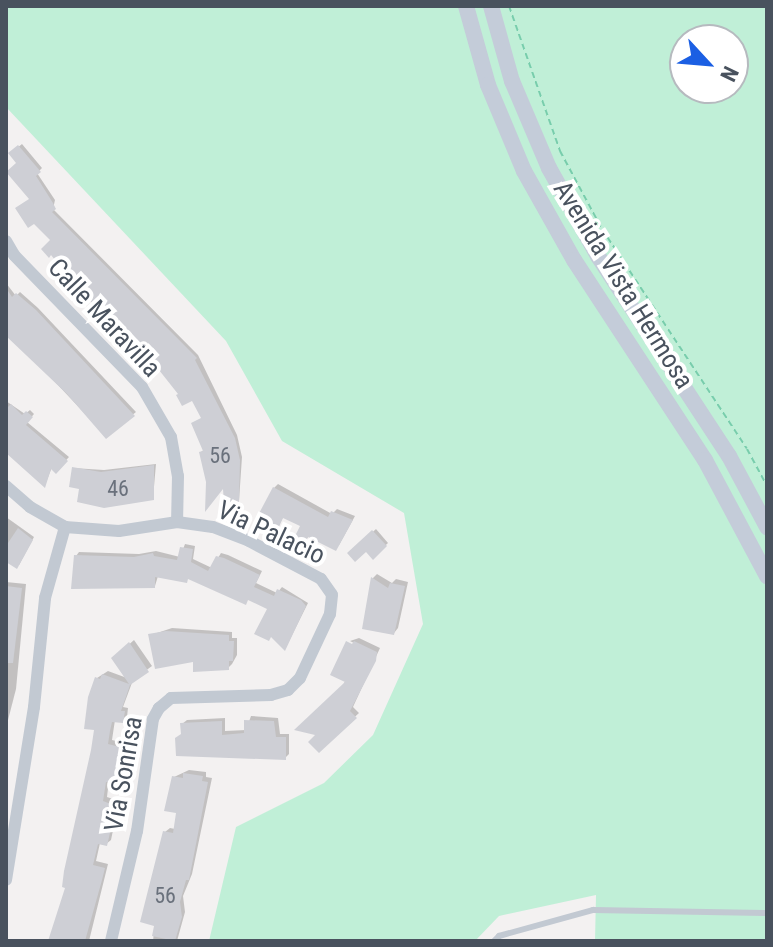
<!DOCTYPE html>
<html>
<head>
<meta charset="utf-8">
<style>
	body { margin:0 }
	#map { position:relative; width:773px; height:947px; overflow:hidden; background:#f3f1f1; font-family:"Roboto Condensed",sans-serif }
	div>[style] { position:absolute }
	.green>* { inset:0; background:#c0efd7 }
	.shadow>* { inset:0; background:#0003 }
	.building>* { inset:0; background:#cecfd5 }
	.path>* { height:2px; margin-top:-1px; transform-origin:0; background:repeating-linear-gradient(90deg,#78cdac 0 6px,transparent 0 10px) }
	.service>* { height:6px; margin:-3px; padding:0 3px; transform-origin:3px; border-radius:3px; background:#c2c9d2 }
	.minor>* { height:12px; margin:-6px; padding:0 6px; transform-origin:6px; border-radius:6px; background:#c2c9d2 }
	.secondary>* { height:16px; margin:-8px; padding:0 8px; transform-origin:8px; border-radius:8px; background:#c4ccd9 }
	span { translate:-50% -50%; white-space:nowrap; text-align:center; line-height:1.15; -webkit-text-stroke:8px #fff; paint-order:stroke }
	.number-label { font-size:22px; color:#6a717c }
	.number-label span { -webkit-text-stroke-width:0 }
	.street-label { font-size:26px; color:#49525e }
	.frame { position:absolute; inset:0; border:8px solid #49525e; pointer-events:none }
	.north { position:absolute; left:669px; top:24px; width:80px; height:80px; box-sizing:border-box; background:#fff; border:2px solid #b6babf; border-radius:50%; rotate:116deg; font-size:22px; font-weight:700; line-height:32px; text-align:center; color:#49525e }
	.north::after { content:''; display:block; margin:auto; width:28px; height:36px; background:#1b5fe3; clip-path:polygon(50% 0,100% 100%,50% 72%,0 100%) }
</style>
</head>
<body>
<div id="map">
	<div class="green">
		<i style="clip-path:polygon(evenodd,6px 6px,767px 6px,767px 941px,595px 941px,596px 895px,499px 916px,475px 941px,209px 941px,236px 827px,324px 783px,373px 735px,423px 624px,404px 513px,282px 441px,226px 341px,6px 107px,6px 6px,685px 40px,733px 40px,733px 88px,685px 88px,685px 40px)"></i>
	</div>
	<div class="shadow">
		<i style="clip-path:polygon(22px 144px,42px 168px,37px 173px,55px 200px,53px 209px,198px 355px,237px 435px,242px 457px,239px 501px,224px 485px,208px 482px,201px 452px,205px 449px,203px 417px,193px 398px,181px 394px,53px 240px,19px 163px,11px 153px)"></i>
		<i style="clip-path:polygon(6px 283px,16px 296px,20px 292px,38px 308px,136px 412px,106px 436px,6px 330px)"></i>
		<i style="clip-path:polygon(6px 401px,25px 414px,30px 410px,34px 414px,27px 422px,69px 457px,56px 471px,52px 467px,45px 485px,6px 448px)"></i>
		<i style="clip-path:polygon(156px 464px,153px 498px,81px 487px,73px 468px,104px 470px)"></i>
		<i style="clip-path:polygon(278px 484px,332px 514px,337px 509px,355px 516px,339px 545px,309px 536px,304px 541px,303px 525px,284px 516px,277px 527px,274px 488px)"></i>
		<i style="clip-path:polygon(6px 517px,34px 537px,19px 565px,6px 560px)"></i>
		<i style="clip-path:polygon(376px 529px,388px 543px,373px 557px,366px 550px,350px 553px)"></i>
		<i style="clip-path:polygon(185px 544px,195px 546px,193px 559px,212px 568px,221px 553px,228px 555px,262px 571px,256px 583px,277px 593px,282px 587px,308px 603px,287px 645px,269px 608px,250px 598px,190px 577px,158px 576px,155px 586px,76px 556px,79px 552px,139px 554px,156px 551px,180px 557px)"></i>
		<i style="clip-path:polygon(377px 574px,392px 583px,396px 579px,408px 582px,398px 628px,394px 633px,364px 627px,373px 578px)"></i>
		<i style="clip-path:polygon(6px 582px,26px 584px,16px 689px,6px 728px)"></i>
		<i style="clip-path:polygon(172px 628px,232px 632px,232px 638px,237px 638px,237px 655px,232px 664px,228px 668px,194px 660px,151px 635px)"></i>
		<i style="clip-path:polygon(359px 638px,380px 648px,353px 707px,359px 713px,319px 750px,319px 734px,362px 647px,350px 641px)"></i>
		<i style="clip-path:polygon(134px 640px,152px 666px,133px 680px,123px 707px,128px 708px,127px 717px,123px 721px,115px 720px,112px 740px,128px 744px,124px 776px,120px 780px,109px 780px,107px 797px,119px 801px,111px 840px,106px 844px,100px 843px,96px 861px,108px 864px,89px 941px,53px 941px,68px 886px,96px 728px,97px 678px,108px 671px,127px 678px,114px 658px)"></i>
		<i style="clip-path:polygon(251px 716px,278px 718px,280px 734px,289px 734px,289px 754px,285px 758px,183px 734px,182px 724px,187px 720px,225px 718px,225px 731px,246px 730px)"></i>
		<i style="clip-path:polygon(189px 770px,206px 772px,206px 777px,212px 778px,192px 874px,183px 896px,185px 912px,177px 941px,153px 941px,165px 832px,170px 828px,175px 829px,178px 811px,174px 777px)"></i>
	</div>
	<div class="building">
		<i style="clip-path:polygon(18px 145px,41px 172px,36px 176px,53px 203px,56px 209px,52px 212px,197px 358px,195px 360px,235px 438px,240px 460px,239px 503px,224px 504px,223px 489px,205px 512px,206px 482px,199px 452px,203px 451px,191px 423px,201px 418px,192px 401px,182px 406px,176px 395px,178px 394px,159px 370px,79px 290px,51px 255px,49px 258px,41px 249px,50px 240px,34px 224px,28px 228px,15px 208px,29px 199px,6px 172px,16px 163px,8px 153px)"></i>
		<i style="clip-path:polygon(6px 288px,12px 297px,16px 293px,36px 310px,135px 416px,106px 439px,67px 394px,6px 336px)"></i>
		<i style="clip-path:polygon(11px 404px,22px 415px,26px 411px,33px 417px,26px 425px,68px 461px,56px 474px,51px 469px,45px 488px,6px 453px,6px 409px)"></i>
		<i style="clip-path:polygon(154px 465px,154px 500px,104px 508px,77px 502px,79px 489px,69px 487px,72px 467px,101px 472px)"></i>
		<i style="clip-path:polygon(273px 487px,328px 517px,331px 511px,353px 520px,336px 551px,308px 537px,305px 543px,294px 538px,300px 526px,283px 518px,278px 529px,256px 519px)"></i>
		<i style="clip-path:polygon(18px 528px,33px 540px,17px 569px,6px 562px,6px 546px)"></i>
		<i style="clip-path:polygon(372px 530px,387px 546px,373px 560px,366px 552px,355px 562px,347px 553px)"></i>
		<i style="clip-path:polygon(180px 547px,193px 549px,191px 562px,208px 571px,216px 556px,224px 558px,260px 575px,254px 587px,274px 596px,277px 589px,301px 600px,306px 606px,285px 651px,271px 637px,269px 641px,254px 634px,267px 609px,248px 600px,246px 605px,188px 579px,187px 583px,155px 577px,155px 588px,71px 589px,74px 555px,134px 557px,153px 553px,154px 556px,177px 560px)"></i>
		<i style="clip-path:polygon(371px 577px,388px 588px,390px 583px,405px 586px,394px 635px,362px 629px)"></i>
		<i style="clip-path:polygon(6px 586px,22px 588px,13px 663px,6px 663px)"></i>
		<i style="clip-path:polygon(166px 631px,229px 635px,229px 641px,234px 641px,233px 661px,229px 661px,229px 670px,193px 672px,193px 662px,155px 669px,148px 634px)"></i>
		<i style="clip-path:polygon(346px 641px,352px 644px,354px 641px,377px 652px,376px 661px,350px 711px,357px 718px,319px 753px,308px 742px,315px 735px,294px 730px,345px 682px,330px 675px)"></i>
		<i style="clip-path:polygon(129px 642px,149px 672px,130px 685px,121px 711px,125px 711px,123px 723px,112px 722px,110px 731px,108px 744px,124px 748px,121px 783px,106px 782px,103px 801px,116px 806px,107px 846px,98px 844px,93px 865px,105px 868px,102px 880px,85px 941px,48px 941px,65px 888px,62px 887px,64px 871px,91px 750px,94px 730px,84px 729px,88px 697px,95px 677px,100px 679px,102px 674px,129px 684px,111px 658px)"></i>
		<i style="clip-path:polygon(244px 720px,274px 721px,276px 737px,286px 737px,286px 760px,176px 756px,175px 738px,181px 734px,180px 723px,222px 721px,222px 735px,244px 733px)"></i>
		<i style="clip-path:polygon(183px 773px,203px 776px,202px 781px,208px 782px,189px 880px,186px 880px,180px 902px,182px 917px,175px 941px,152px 936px,154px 926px,140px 922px,163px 831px,173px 833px,176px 813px,164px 811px,172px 776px,183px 778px)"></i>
	</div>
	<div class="path">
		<i style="left:509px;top:6px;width:154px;rotate:70.6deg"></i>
		<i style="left:560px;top:151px;width:89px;rotate:61.7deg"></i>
		<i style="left:602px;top:229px;width:263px;rotate:56.6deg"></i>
		<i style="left:747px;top:449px;width:42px;rotate:61.6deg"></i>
	</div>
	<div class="service">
		<i style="left:494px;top:941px;width:7px;rotate:-45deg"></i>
		<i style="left:499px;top:936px;width:98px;rotate:-15.5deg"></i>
		<i style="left:593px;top:910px;width:174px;rotate:1deg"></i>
	</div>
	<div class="minor">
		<i style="left:6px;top:241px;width:16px;rotate:60deg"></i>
		<i style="left:14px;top:255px;width:184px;rotate:45.9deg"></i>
		<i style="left:142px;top:387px;width:58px;rotate:59.9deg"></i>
		<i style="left:171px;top:437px;width:40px;rotate:80deg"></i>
		<i style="left:178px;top:476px;width:46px;rotate:91.2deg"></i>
		<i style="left:6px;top:486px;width:32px;rotate:41deg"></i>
		<i style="left:30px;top:507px;width:40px;rotate:29.7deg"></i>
		<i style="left:65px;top:527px;width:54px;rotate:4.2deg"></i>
		<i style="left:119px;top:531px;width:59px;rotate:-8.8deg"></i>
		<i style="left:177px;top:522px;width:36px;rotate:8deg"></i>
		<i style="left:213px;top:527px;width:39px;rotate:21deg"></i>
		<i style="left:249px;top:541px;width:81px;rotate:27.8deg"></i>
		<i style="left:321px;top:579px;width:19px;rotate:55deg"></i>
		<i style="left:332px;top:595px;width:19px;rotate:96deg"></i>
		<i style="left:330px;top:614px;width:71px;rotate:115.1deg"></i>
		<i style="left:300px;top:678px;width:17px;rotate:135deg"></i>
		<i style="left:288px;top:690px;width:18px;rotate:164deg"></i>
		<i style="left:271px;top:695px;width:100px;rotate:178.3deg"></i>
		<i style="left:171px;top:698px;width:16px;rotate:140deg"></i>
		<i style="left:159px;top:708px;width:13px;rotate:119deg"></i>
		<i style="left:153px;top:719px;width:113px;rotate:98.1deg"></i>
		<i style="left:137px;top:831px;width:113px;rotate:103.3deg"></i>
		<i style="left:6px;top:880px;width:175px;rotate:-80.8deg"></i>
		<i style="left:34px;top:707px;width:110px;rotate:-84.2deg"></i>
		<i style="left:45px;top:598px;width:74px;rotate:-74.3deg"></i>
	</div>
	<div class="secondary">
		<i style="left:466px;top:6px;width:82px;rotate:74.4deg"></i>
		<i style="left:488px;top:85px;width:93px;rotate:67.3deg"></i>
		<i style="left:524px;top:171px;width:102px;rotate:60.7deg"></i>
		<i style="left:574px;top:260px;width:239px;rotate:56.8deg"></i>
		<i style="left:705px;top:460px;width:132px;rotate:61.9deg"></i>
		<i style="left:491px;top:6px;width:78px;rotate:74.4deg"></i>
		<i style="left:512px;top:81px;width:95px;rotate:67deg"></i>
		<i style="left:549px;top:168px;width:101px;rotate:60.9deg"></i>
		<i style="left:598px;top:256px;width:239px;rotate:56.8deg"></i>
		<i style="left:729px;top:456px;width:81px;rotate:61.8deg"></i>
	</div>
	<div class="number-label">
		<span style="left:220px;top:456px">56</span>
		<span style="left:118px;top:489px">46</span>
		<span style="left:165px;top:896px">56</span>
	</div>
	<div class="street-label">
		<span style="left:623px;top:285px;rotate:58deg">Avenida Vista Hermosa</span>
		<span style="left:104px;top:318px;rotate:47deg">Calle Maravilla</span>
		<span style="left:271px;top:533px;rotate:25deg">Via Palacio</span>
		<span style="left:124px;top:774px;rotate:-80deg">Via Sonrisa</span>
	</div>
	<div class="frame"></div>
	<div class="north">N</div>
</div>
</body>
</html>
